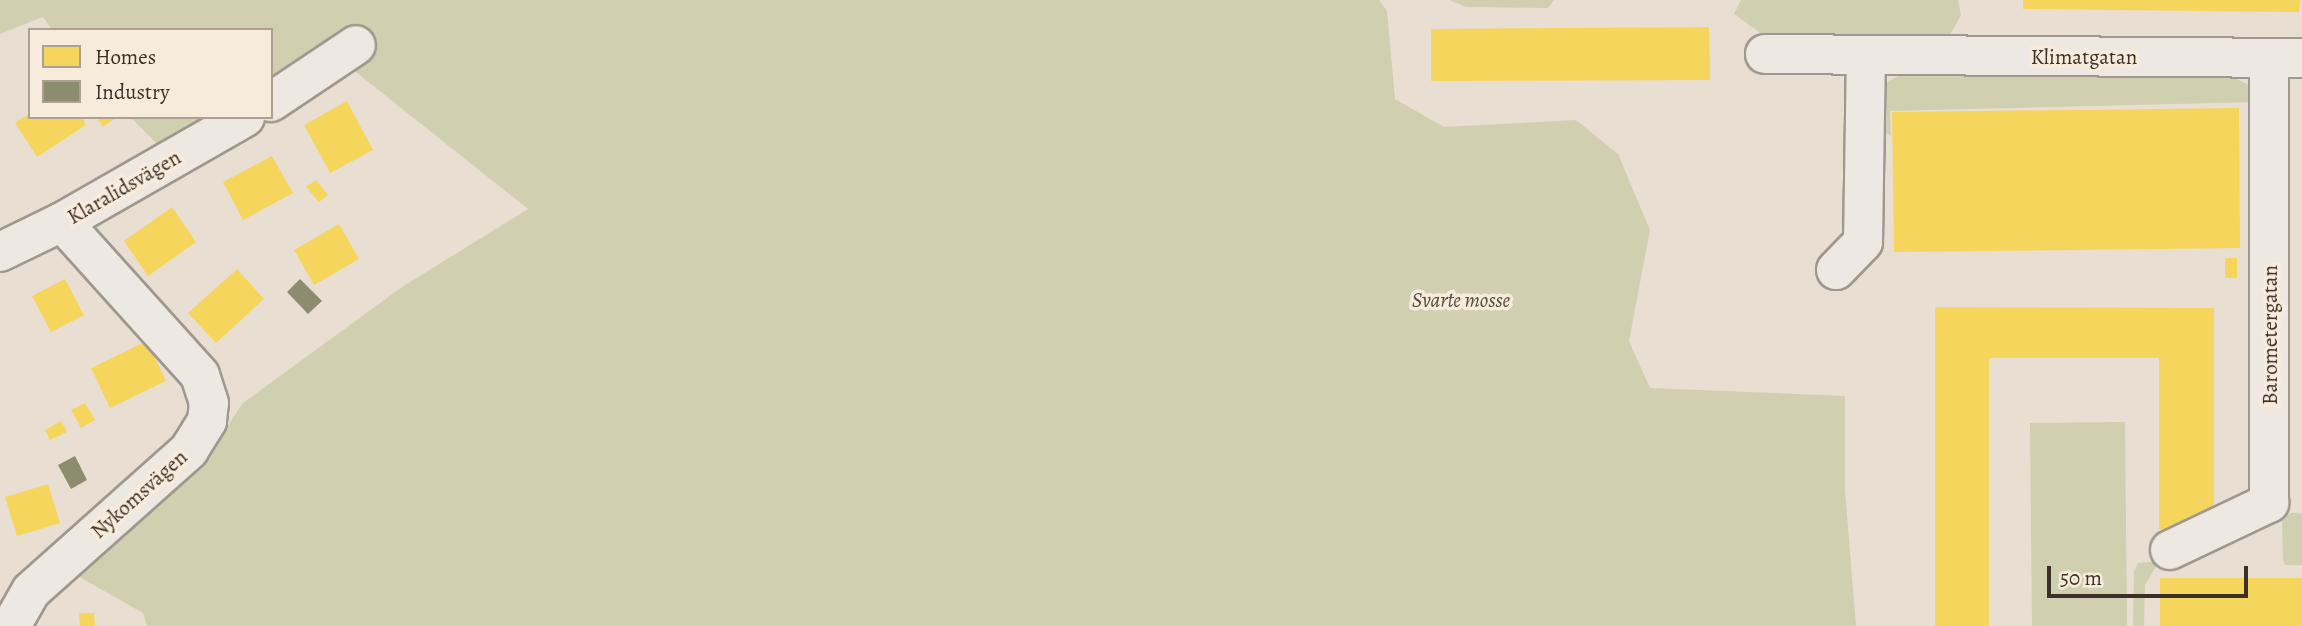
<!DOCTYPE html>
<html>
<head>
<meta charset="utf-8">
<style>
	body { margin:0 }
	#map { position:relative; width:2302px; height:626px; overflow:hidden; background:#e8dfd2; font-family:Alegreya,serif }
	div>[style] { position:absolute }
	.green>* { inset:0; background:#d0cfb0 }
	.homes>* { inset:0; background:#f6d55c }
	.industry>* { inset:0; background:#8c8c6e }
	.roads { filter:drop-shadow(2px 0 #9e988f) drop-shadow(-2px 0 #9e988f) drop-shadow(0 2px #9e988f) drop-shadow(0 -2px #9e988f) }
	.minor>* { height:38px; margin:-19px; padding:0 19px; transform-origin:19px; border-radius:19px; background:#ede8e1 }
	span { translate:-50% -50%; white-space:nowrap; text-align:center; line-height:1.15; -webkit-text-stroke:7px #f7ecdb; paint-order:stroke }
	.street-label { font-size:21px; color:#3c2f28 }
	.park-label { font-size:21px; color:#564c3e; font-style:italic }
	.legend { position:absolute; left:28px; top:28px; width:245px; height:91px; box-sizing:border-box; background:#f7ecdb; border:2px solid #aca093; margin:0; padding:9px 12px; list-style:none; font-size:21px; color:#3c2f28 }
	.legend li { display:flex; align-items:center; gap:14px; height:35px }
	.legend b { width:35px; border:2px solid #aca093 }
	.scale { position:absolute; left:2047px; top:566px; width:201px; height:32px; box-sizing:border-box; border:4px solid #3c2f28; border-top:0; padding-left:9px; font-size:21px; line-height:24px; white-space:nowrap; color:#3c2f28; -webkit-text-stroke:5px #f7ecdb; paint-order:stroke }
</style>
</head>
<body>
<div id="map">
	<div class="green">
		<i style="clip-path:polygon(0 0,1379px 0,1387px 11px,1395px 99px,1444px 127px,1576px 120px,1618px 154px,1650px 230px,1629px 341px,1650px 388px,1845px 396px,1845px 490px,1856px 626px,147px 626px,143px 613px,76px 575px,202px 464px,243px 403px,402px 287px,528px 209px,342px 61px,271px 80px,271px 30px,52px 30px,43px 17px,0 34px)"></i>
		<i style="clip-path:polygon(1449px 0,1554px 0,1548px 8px,1466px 7px)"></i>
		<i style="clip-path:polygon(1741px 0,1958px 0,1961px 15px,1949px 37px,1766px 37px,1734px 14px)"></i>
		<i style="clip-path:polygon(1900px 75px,2232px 77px,2249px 85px,2255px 102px,1890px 111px,1891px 136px,1882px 130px,1884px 84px)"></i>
		<i style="clip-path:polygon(130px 117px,206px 117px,156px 143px)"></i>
		<i style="clip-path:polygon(2125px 422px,2127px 626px,2032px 626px,2030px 423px)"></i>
		<i style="clip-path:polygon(2290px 513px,2302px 513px,2302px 565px,2285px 565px,2283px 560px,2282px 522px)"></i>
		<i style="clip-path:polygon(2159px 561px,2145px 585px,2144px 626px,2133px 626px,2134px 572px,2138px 563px)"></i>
	</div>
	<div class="homes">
		<i style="clip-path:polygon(2023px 0,2300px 0,2299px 12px,2023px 9px)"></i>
		<i style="clip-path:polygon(1709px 27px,1710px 80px,1431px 81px,1431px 29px)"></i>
		<i style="clip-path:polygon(347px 101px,373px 150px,330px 173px,304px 125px)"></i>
		<i style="clip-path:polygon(2239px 108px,2240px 248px,1894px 252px,1892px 112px)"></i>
		<i style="clip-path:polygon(30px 113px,30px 117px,82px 117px,86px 125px,37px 157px,15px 123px)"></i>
		<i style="clip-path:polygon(102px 117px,117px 117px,103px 127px,98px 120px)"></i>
		<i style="clip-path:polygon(272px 156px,293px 193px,243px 220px,223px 182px)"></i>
		<i style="clip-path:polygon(316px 180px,328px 195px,319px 202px,306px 187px)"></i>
		<i style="clip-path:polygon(172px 207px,196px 242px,148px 276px,124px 241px)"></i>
		<i style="clip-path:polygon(339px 224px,359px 259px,314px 285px,294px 250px)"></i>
		<i style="clip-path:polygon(2225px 258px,2237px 258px,2237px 278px,2225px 278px)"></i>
		<i style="clip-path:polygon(237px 269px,264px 299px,216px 343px,188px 313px)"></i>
		<i style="clip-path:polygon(65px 279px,84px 315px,51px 332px,32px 296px)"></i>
		<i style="clip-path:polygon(1935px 307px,2214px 308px,2214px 529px,2159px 529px,2159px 358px,1989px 358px,1989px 626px,1935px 626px)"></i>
		<i style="clip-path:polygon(147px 341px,166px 381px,110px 408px,91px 368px)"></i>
		<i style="clip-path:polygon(85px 403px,95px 420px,81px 428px,71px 410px)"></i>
		<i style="clip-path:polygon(61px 421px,67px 432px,50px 440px,45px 430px)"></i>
		<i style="clip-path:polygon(48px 484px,60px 523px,17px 536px,5px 497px)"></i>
		<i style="clip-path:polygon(2160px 578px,2302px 578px,2302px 626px,2160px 626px)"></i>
		<i style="clip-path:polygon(79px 613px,94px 613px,95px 626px,80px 626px)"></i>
	</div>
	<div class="industry">
		<i style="clip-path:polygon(300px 279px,322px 301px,308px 314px,287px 292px)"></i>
		<i style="clip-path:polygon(75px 456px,87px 480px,71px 489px,58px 465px)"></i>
	</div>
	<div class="roads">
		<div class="minor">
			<i style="left:1765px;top:54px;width:537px;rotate:0.43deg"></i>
			<i style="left:271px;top:102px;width:102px;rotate:-33.8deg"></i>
			<i style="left:0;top:252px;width:69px;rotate:-25.8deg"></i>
			<i style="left:62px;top:222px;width:211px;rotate:-29.8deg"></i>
			<i style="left:1836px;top:270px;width:39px;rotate:-46deg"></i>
			<i style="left:1863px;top:242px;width:186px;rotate:-89.1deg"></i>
			<i style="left:2170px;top:550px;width:110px;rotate:-25.4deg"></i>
			<i style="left:2269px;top:503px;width:445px;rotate:-90deg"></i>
			<i style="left:11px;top:626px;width:40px;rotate:-60.3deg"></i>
			<i style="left:31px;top:591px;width:212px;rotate:-41.7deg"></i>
			<i style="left:189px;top:450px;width:34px;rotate:-58deg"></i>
			<i style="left:207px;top:421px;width:18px;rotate:-84deg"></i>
			<i style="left:209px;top:403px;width:29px;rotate:-108deg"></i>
			<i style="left:200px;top:375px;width:206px;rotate:-132deg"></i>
		</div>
	</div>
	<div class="street-label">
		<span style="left:2084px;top:57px">Klimatgatan</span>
		<span style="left:124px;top:187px;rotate:-30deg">Klaralidsvägen</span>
		<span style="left:2270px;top:335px;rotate:-90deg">Barometergatan</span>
		<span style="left:139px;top:494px;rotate:-42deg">Nykomsvägen</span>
	</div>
	<div class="park-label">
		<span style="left:1461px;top:300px">Svarte mosse</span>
	</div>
	<ul class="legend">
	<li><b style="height:19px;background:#f6d55c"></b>Homes</li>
	<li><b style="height:19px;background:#8c8c6e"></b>Industry</li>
	</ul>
	<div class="scale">50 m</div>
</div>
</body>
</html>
